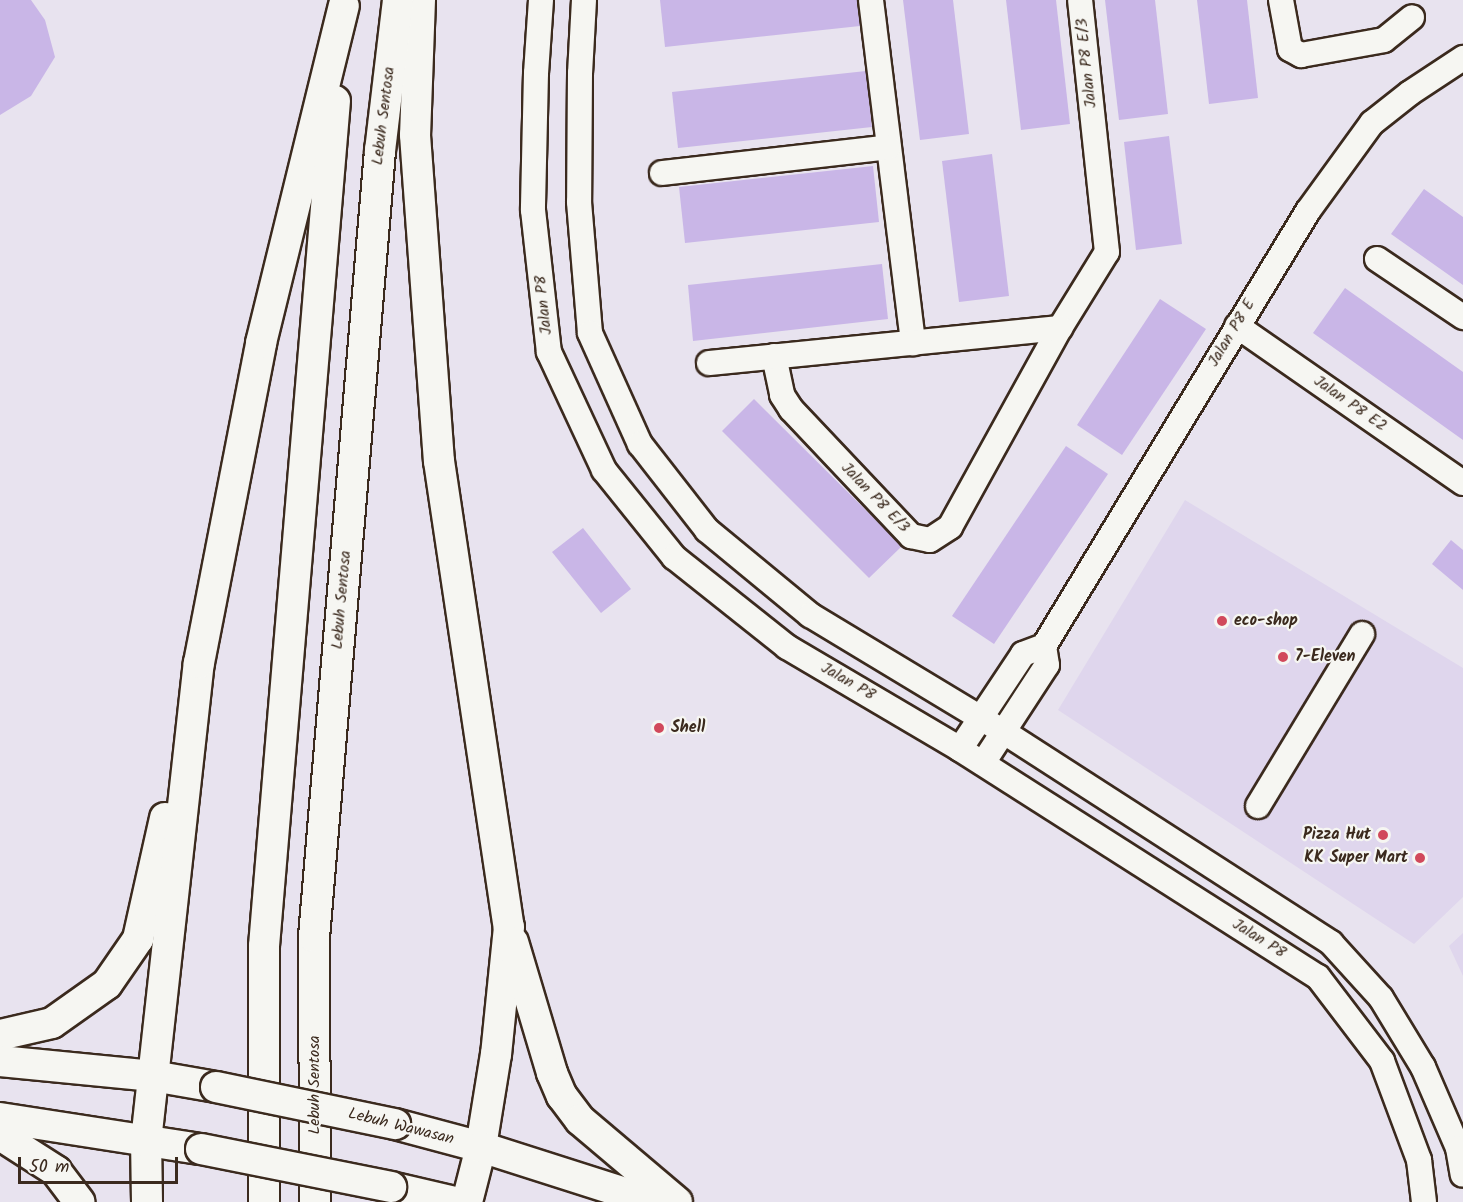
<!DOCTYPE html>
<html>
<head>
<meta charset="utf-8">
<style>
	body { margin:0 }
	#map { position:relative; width:1463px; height:1202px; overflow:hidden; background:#e8e3ef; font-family:Kalam,sans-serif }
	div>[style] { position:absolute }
	.built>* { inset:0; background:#dfd6ed }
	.building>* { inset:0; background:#c9b6e7 }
	.roads { filter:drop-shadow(2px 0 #3b2a1e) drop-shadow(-2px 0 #3b2a1e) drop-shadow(0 2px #3b2a1e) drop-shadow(0 -2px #3b2a1e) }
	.minor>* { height:24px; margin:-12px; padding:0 12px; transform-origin:12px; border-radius:12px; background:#f6f6f2 }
	.major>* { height:30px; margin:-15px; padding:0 15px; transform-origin:15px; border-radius:15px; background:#f6f6f2 }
	.bridges { filter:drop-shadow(2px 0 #3b2a1e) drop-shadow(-2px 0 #3b2a1e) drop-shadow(0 2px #3b2a1e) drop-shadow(0 -2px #3b2a1e) }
	.major-bridge>* { height:30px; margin:-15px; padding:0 15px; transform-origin:15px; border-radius:15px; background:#f6f6f2 }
	.dots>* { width:16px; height:16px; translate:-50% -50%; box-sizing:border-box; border:3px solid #f6f6f2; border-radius:50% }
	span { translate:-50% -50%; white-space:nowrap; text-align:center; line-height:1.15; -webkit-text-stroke:4.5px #f6f6f2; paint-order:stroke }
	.street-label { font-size:16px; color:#3b2a1e }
	.poi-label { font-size:16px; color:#3b2a1e; font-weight:700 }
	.left { translate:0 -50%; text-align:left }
	.right { translate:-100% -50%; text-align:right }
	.scale { position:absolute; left:18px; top:1157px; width:160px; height:27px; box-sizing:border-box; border:3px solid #3b2a1e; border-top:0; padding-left:8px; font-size:18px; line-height:21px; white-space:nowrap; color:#3b2a1e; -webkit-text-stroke:4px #f6f6f2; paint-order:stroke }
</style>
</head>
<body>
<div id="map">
	<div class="built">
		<i style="clip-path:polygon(1185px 500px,1463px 668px,1463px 897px,1414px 944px,1058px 710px)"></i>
		<i style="clip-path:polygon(1463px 933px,1463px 976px,1449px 946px)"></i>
	</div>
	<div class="building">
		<i style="clip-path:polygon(0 0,31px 0,45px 20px,55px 57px,31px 96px,0 115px)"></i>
		<i style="clip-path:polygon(660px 0,857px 0,860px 26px,665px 47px)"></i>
		<i style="clip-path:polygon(903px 0,953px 0,969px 134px,920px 140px)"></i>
		<i style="clip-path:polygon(1006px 0,1056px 0,1070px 124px,1021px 130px)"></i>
		<i style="clip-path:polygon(1105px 0,1155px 0,1168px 114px,1119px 120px)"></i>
		<i style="clip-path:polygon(1197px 0,1247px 0,1258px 98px,1209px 104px)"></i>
		<i style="clip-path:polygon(866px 71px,872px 127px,678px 148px,672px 92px)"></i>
		<i style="clip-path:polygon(1169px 136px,1182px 244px,1136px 250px,1124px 142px)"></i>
		<i style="clip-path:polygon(992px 154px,1009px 296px,959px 302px,942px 161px)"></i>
		<i style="clip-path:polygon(873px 166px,879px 222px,685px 243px,679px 187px)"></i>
		<i style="clip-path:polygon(1424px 189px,1463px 217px,1463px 285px,1391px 234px)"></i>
		<i style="clip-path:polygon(882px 264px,888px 319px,693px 341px,688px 285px)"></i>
		<i style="clip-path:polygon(1345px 288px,1463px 372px,1463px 440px,1313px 333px)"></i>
		<i style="clip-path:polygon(1160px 299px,1206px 329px,1122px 455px,1077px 425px)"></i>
		<i style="clip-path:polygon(754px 399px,902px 546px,869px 578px,722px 431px)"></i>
		<i style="clip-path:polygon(1066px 446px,1108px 474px,994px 644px,952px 616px)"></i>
		<i style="clip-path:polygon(583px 528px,631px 589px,601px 613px,552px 552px)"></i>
		<i style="clip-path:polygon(1451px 540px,1463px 550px,1463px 590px,1432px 564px)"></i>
	</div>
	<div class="roads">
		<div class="minor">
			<i style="left:541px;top:0;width:73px;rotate:93.9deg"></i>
			<i style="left:536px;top:73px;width:137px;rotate:91.3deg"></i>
			<i style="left:533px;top:210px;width:143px;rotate:83.6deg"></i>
			<i style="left:549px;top:352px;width:130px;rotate:65deg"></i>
			<i style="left:604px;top:470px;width:112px;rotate:51.2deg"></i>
			<i style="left:674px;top:557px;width:144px;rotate:38.5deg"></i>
			<i style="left:787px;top:647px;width:201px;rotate:30.5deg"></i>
			<i style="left:960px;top:749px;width:424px;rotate:32.5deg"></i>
			<i style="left:1318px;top:977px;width:106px;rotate:52.7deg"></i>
			<i style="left:1382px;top:1061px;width:106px;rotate:69.5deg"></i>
			<i style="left:1419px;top:1160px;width:42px;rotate:83.2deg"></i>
			<i style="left:584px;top:0;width:73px;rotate:93.1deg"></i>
			<i style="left:580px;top:73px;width:129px;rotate:90.4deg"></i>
			<i style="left:579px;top:202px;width:131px;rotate:85.2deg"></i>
			<i style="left:590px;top:333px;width:122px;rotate:65.8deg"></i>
			<i style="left:640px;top:444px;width:109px;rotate:52.1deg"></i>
			<i style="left:707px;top:530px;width:134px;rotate:39.5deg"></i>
			<i style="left:810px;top:615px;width:227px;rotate:31.1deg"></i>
			<i style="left:1004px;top:732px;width:389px;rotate:32.8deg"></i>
			<i style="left:1331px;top:943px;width:74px;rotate:47.7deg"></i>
			<i style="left:1381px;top:998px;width:81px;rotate:58.7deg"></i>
			<i style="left:1423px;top:1067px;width:88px;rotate:66.6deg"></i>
			<i style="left:1458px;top:1148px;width:27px;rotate:80deg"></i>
			<i style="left:871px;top:0;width:346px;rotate:83deg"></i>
			<i style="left:1281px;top:0;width:50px;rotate:79.6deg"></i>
			<i style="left:1290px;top:49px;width:13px;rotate:29deg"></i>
			<i style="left:1301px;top:55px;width:84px;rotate:-10.2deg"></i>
			<i style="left:1384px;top:40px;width:36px;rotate:-39deg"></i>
			<i style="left:662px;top:173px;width:228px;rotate:-6.5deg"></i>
			<i style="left:1377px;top:259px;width:104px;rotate:34deg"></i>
			<i style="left:1237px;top:326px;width:275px;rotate:34.8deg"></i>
			<i style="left:774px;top:356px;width:40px;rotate:78deg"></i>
			<i style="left:782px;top:395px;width:17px;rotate:57deg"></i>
			<i style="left:791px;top:409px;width:175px;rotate:46.6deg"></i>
			<i style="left:911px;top:536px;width:19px;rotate:12deg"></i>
			<i style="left:930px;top:540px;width:24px;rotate:-33deg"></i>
			<i style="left:950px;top:527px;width:227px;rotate:-61.1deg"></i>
			<i style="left:1060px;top:328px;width:89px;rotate:-58.3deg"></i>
			<i style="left:1107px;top:252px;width:253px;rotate:-96.1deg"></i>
			<i style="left:709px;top:363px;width:353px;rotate:-5.7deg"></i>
			<i style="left:1044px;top:646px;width:509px;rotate:-58.75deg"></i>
			<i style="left:1308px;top:211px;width:109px;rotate:-54deg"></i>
			<i style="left:1372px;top:123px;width:48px;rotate:-38.3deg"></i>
			<i style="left:1410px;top:93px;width:64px;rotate:-33.4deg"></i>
			<i style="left:960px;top:749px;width:114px;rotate:-56.4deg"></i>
			<i style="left:1023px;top:654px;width:22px;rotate:-21deg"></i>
			<i style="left:983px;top:763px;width:117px;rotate:-56.9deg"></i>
			<i style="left:1047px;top:665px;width:19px;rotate:-99deg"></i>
			<i style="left:1258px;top:806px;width:201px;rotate:-58.8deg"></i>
		</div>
		<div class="major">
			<i style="left:420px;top:0;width:135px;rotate:92.1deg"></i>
			<i style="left:415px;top:135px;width:327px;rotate:85.8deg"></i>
			<i style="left:439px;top:461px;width:471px;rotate:81.5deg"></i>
			<i style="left:509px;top:927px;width:128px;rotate:95.8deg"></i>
			<i style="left:496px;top:1054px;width:94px;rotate:99.2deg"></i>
			<i style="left:481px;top:1147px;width:57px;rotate:104.3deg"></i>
			<i style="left:513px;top:942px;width:137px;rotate:73.4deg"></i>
			<i style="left:552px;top:1073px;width:25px;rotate:67deg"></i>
			<i style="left:562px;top:1096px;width:30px;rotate:53deg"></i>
			<i style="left:580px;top:1120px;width:127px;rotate:40.2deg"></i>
			<i style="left:0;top:1035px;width:53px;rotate:-13deg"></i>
			<i style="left:52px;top:1023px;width:67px;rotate:-35.3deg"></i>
			<i style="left:107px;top:984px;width:55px;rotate:-55.4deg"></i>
			<i style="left:138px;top:939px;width:124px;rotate:-77.4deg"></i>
			<i style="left:0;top:1061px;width:154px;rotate:5.6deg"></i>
			<i style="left:153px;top:1076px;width:64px;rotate:9.9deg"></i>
			<i style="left:0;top:1118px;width:203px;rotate:8.8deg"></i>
			<i style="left:395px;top:1124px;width:89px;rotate:15deg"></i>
			<i style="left:481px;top:1147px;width:181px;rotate:17.7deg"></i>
			<i style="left:0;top:1135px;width:67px;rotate:32.7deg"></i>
			<i style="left:56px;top:1171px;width:39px;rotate:53deg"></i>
			<i style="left:391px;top:1187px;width:66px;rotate:13.2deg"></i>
			<i style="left:147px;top:1202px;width:61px;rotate:-90.9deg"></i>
			<i style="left:146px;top:1141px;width:481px;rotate:-83.7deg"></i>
			<i style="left:199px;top:663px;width:326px;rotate:-79deg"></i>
			<i style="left:261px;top:343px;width:347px;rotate:-76.2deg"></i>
			<i style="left:264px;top:1202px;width:256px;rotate:-90deg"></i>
			<i style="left:264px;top:946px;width:848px;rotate:-85.2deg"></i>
			<i style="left:315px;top:1202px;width:265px;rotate:-90.2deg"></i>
			<i style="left:314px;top:937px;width:789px;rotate:-85.2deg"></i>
			<i style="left:380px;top:151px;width:152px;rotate:-83.2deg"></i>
		</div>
	</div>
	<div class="bridges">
		<div class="major-bridge">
			<i style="left:216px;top:1087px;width:183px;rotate:11.7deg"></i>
			<i style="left:201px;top:1149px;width:194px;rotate:11.3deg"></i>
		</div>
	</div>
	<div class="dots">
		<i style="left:1222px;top:621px;background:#d1495b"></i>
		<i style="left:1283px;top:657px;background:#d1495b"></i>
		<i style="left:659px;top:728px;background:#d1495b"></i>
		<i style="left:1383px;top:835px;background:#d1495b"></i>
		<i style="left:1420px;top:858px;background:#d1495b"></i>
	</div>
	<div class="street-label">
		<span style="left:1087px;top:63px;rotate:-96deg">Jalan P8 E/3</span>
		<span style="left:384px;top:116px;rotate:-83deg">Lebuh Sentosa</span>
		<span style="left:544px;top:305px;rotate:-96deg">Jalan P8</span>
		<span style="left:1232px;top:333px;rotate:-59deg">Jalan P8 E</span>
		<span style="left:1350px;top:404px;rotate:35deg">Jalan P8 E2</span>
		<span style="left:875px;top:498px;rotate:46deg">Jalan P8 E/3</span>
		<span style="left:342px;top:600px;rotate:-85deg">Lebuh Sentosa</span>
		<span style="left:848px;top:682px;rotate:30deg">Jalan P8</span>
		<span style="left:1259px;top:939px;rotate:32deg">Jalan P8</span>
		<span style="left:315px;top:1085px;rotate:-90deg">Lebuh Sentosa</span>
		<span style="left:401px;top:1127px;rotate:14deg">Lebuh Wawasan</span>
	</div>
	<div class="poi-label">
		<span class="left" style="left:1234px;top:621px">eco-shop</span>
		<span class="left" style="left:1295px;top:657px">7-Eleven</span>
		<span class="left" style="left:671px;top:728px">Shell</span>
		<span class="right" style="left:1371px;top:835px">Pizza Hut</span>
		<span class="right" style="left:1408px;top:858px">KK Super Mart</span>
	</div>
	<div class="scale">50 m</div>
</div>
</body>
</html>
